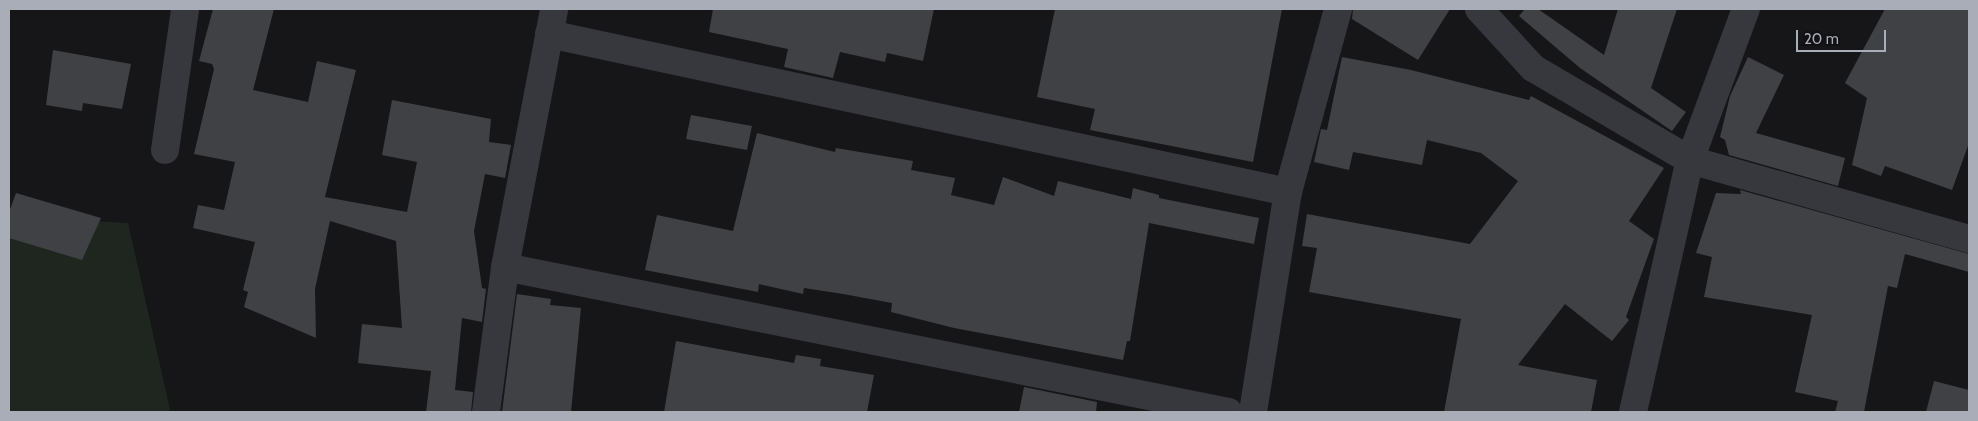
<!DOCTYPE html>
<html>
<head>
<meta charset="utf-8">
<style>
	body { margin:0 }
	#map { position:relative; width:1978px; height:421px; overflow:hidden; background:#161618; font-family:Cabin,sans-serif }
	div>[style] { position:absolute }
	.green>* { inset:0; background:#1e261f }
	.building>* { inset:0; background:#404145 }
	.minor>* { height:28px; margin:-14px; padding:0 14px; transform-origin:14px; border-radius:14px; background:#37383d }
	span { translate:-50% -50%; white-space:nowrap; text-align:center; line-height:1.15; -webkit-text-stroke:4px #111113; paint-order:stroke }
	.frame { position:absolute; inset:0; border:10px solid #a8adb8; pointer-events:none }
	.scale { position:absolute; left:1796px; top:30px; width:90px; height:22px; box-sizing:border-box; border:2px solid #a8adb8; border-top:0; padding-left:6px; font-size:15px; line-height:18px; white-space:nowrap; color:#a8adb8; -webkit-text-stroke:4px #111113; paint-order:stroke }
</style>
</head>
<body>
<div id="map">
	<div class="green">
		<i style="clip-path:polygon(9px 216px,128px 223px,170px 409px,168px 412px,9px 412px)"></i>
	</div>
	<div class="building">
		<i style="clip-path:polygon(213px 9px,274px 9px,253px 90px,308px 102px,317px 61px,356px 70px,325px 197px,407px 212px,417px 162px,382px 155px,392px 100px,491px 119px,489px 142px,511px 145px,505px 178px,485px 174px,474px 231px,482px 288px,486px 289px,482px 322px,462px 318px,455px 390px,473px 392px,471px 412px,426px 412px,431px 371px,358px 363px,362px 324px,402px 328px,396px 241px,330px 221px,315px 289px,316px 338px,244px 307px,248px 292px,243px 290px,255px 242px,193px 228px,198px 205px,224px 210px,235px 162px,194px 154px,214px 69px,212px 64px,199px 61px)"></i>
		<i style="clip-path:polygon(713px 9px,934px 9px,923px 61px,887px 53px,885px 62px,840px 52px,833px 78px,784px 67px,788px 49px,709px 32px)"></i>
		<i style="clip-path:polygon(1055px 9px,1282px 9px,1253px 162px,1090px 130px,1095px 109px,1037px 97px)"></i>
		<i style="clip-path:polygon(1353px 9px,1450px 9px,1418px 60px,1352px 19px)"></i>
		<i style="clip-path:polygon(1525px 9px,1538px 9px,1604px 55px,1618px 9px,1677px 9px,1651px 88px,1686px 112px,1672px 131px,1580px 68px,1519px 16px)"></i>
		<i style="clip-path:polygon(1885px 9px,1969px 9px,1969px 143px,1952px 190px,1885px 166px,1881px 176px,1852px 165px,1867px 98px,1845px 83px)"></i>
		<i style="clip-path:polygon(53px 50px,131px 64px,122px 109px,83px 103px,82px 111px,46px 105px)"></i>
		<i style="clip-path:polygon(1342px 57px,1411px 70px,1529px 100px,1531px 96px,1664px 168px,1629px 221px,1654px 239px,1626px 317px,1629px 320px,1612px 341px,1565px 304px,1518px 365px,1597px 380px,1591px 412px,1444px 412px,1461px 319px,1309px 292px,1317px 248px,1302px 246px,1307px 214px,1470px 244px,1518px 181px,1481px 153px,1427px 140px,1422px 165px,1353px 152px,1349px 170px,1314px 162px,1321px 129px,1327px 130px)"></i>
		<i style="clip-path:polygon(1748px 57px,1784px 75px,1756px 133px,1845px 158px,1838px 186px,1729px 155px,1725px 140px,1720px 137px,1730px 96px)"></i>
		<i style="clip-path:polygon(691px 115px,752px 126px,747px 150px,686px 139px)"></i>
		<i style="clip-path:polygon(757px 133px,835px 152px,836px 148px,913px 161px,911px 170px,955px 178px,951px 195px,994px 205px,1003px 177px,1054px 196px,1058px 181px,1131px 199px,1133px 188px,1159px 195px,1159px 198px,1259px 218px,1254px 244px,1149px 223px,1130px 341px,1127px 341px,1123px 360px,954px 328px,891px 312px,892px 303px,843px 294px,804px 288px,803px 294px,759px 284px,758px 292px,645px 270px,657px 215px,733px 231px)"></i>
		<i style="clip-path:polygon(1740px 190px,1969px 254px,1969px 272px,1905px 254px,1897px 288px,1888px 286px,1864px 412px,1835px 412px,1838px 401px,1795px 392px,1812px 315px,1704px 297px,1712px 257px,1696px 253px,1716px 193px,1741px 194px)"></i>
		<i style="clip-path:polygon(16px 193px,101px 218px,82px 260px,9px 238px,9px 212px)"></i>
		<i style="clip-path:polygon(517px 294px,551px 299px,550px 305px,581px 308px,571px 412px,502px 412px)"></i>
		<i style="clip-path:polygon(676px 341px,794px 363px,796px 355px,821px 359px,820px 366px,874px 375px,867px 412px,664px 412px)"></i>
		<i style="clip-path:polygon(1934px 381px,1969px 390px,1969px 412px,1926px 412px)"></i>
		<i style="clip-path:polygon(1024px 387px,1097px 402px,1096px 412px,1019px 412px)"></i>
	</div>
	<div class="minor">
		<i style="left:1479px;top:9px;width:80px;rotate:47.5deg"></i>
		<i style="left:1533px;top:68px;width:182px;rotate:30.4deg"></i>
		<i style="left:1690px;top:160px;width:290px;rotate:15.8deg"></i>
		<i style="left:549px;top:34px;width:756px;rotate:12.07deg"></i>
		<i style="left:165px;top:150px;width:142px;rotate:-81.9deg"></i>
		<i style="left:505px;top:267px;width:738px;rotate:11.33deg"></i>
		<i style="left:486px;top:412px;width:146px;rotate:-82.5deg"></i>
		<i style="left:505px;top:267px;width:263px;rotate:-79.2deg"></i>
		<i style="left:1253px;top:412px;width:223px;rotate:-81deg"></i>
		<i style="left:1288px;top:192px;width:190px;rotate:-74.7deg"></i>
		<i style="left:1633px;top:412px;width:258px;rotate:-77.3deg"></i>
		<i style="left:1690px;top:160px;width:161px;rotate:-69.7deg"></i>
	</div>
	<div class="frame"></div>
	<div class="scale">20 m</div>
</div>
</body>
</html>
